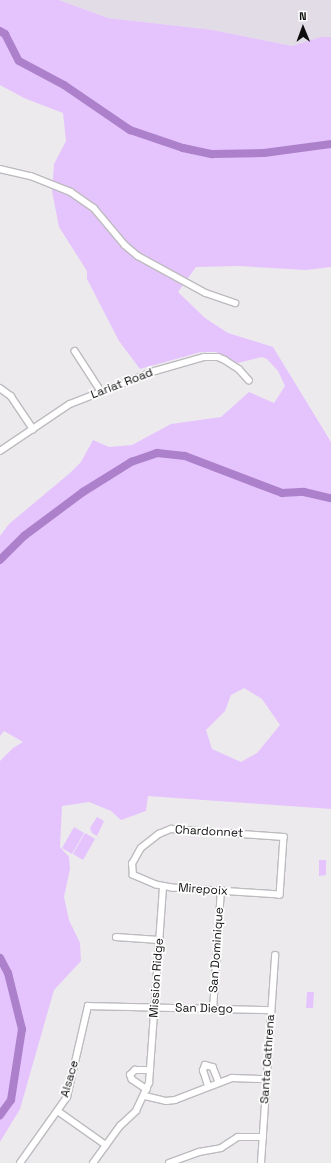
<!DOCTYPE html>
<html>
<head>
<meta charset="utf-8">
<style>
	body { margin:0 }
	#map { position:relative; width:331px; height:1163px; overflow:hidden; background:#edeaee; font-family:"Space Grotesk",sans-serif }
	div>[style] { position:absolute }
	.built>* { inset:0; background:#e2dce7 }
	.green>* { inset:0; background:#e5c4fd }
	.river>* { height:8px; margin:-4px; padding:0 4px; transform-origin:4px; border-radius:4px; background:#ac80ca }
	.roads { filter:drop-shadow(1px 0 #bdbbbf) drop-shadow(-1px 0 #bdbbbf) drop-shadow(0 1px #bdbbbf) drop-shadow(0 -1px #bdbbbf) }
	.minor>* { height:5.5px; margin:-2.75px; padding:0 2.75px; transform-origin:2.75px; border-radius:2.75px; background:#fff }
	span { translate:-50% -50%; white-space:nowrap; text-align:center; line-height:1.15; -webkit-text-stroke:3.5px #fff; paint-order:stroke }
	.street-label { font-size:12px; color:#0f0e0f }
	.north { position:absolute; left:283px; top:8px; width:40px; height:40px; -webkit-text-stroke:3px #fff; paint-order:stroke; rotate:359deg; font-size:11px; font-weight:700; line-height:16px; text-align:center; color:#0f0e0f }
	.north::after { content:''; display:block; margin:auto; width:14px; height:18px; background:#0f0e0f; clip-path:polygon(50% 0,100% 100%,50% 72%,0 100%) }
</style>
</head>
<body>
<div id="map">
	<div class="built">
		<i style="clip-path:polygon(59px 0,331px 0,331px 49px,311px 50px,213px 30px,108px 18px)"></i>
	</div>
	<div class="green">
		<i style="clip-path:polygon(evenodd,0 0,59px 0,108px 18px,213px 30px,292px 46px,321px 37px,331px 37px,331px 267px,306px 270px,239px 266px,196px 267px,178px 292px,205px 318px,228px 333px,273px 347px,331px 442px,331px 809px,148px 796px,146px 811px,121px 820px,111px 811px,89px 802px,62px 806px,60px 847px,69px 857px,70px 869px,64px 897px,69px 920px,80px 943px,81px 961px,54px 990px,20px 1109px,0 1142px,0 761px,13px 748px,23px 742px,4px 731px,0 736px,0 536px,9px 524px,70px 473px,81px 462px,93px 440px,109px 447px,132px 445px,171px 424px,221px 417px,249px 392px,274px 403px,285px 386px,278px 371px,267px 359px,262px 357px,238px 363px,216px 352px,201px 352px,140px 369px,119px 341px,87px 279px,87px 271px,59px 227px,52px 191px,54px 164px,66px 141px,63px 113px,24px 98px,0 85px,0 0,244px 688px,262px 699px,280px 725px,257px 753px,241px 762px,212px 749px,206px 730px,225px 711px,231px 695px,244px 688px)"></i>
		<i style="clip-path:polygon(97px 817px,104px 821px,97px 836px,92px 833px,90px 828px)"></i>
		<i style="clip-path:polygon(74px 827px,84px 833px,72px 854px,62px 848px)"></i>
		<i style="clip-path:polygon(85px 833px,95px 839px,83px 860px,73px 854px)"></i>
		<i style="clip-path:polygon(319px 860px,326px 860px,326px 875px,319px 876px)"></i>
		<i style="clip-path:polygon(307px 992px,314px 992px,313px 1008px,306px 1008px)"></i>
	</div>
	<div class="river">
		<i style="left:0;top:31px;width:6px;rotate:31deg"></i>
		<i style="left:5px;top:34px;width:30px;rotate:63deg"></i>
		<i style="left:19px;top:61px;width:51px;rotate:28.1deg"></i>
		<i style="left:64px;top:85px;width:80px;rotate:34.3deg"></i>
		<i style="left:130px;top:130px;width:56px;rotate:18.8deg"></i>
		<i style="left:183px;top:148px;width:30px;rotate:12deg"></i>
		<i style="left:212px;top:154px;width:52px;rotate:-1.1deg"></i>
		<i style="left:264px;top:153px;width:68px;rotate:-7.7deg"></i>
		<i style="left:0;top:560px;width:34px;rotate:-45deg"></i>
		<i style="left:24px;top:536px;width:74px;rotate:-36.7deg"></i>
		<i style="left:83px;top:492px;width:57px;rotate:-32deg"></i>
		<i style="left:131px;top:462px;width:28px;rotate:-19deg"></i>
		<i style="left:157px;top:453px;width:28px;rotate:6deg"></i>
		<i style="left:185px;top:456px;width:104px;rotate:20.9deg"></i>
		<i style="left:282px;top:493px;width:22px;rotate:-3deg"></i>
		<i style="left:304px;top:492px;width:28px;rotate:13deg"></i>
		<i style="left:0;top:958px;width:17px;rotate:62deg"></i>
		<i style="left:8px;top:973px;width:58px;rotate:76deg"></i>
		<i style="left:22px;top:1029px;width:72px;rotate:98.8deg"></i>
		<i style="left:11px;top:1100px;width:19px;rotate:126deg"></i>
	</div>
	<div class="roads">
		<div class="minor">
			<i style="left:0;top:169px;width:32px;rotate:13deg"></i>
			<i style="left:31px;top:176px;width:43px;rotate:21.8deg"></i>
			<i style="left:71px;top:192px;width:28px;rotate:35deg"></i>
			<i style="left:94px;top:208px;width:48px;rotate:50deg"></i>
			<i style="left:125px;top:245px;width:17px;rotate:40deg"></i>
			<i style="left:138px;top:256px;width:77px;rotate:28.6deg"></i>
			<i style="left:206px;top:293px;width:31px;rotate:19deg"></i>
			<i style="left:75px;top:351px;width:48px;rotate:57deg"></i>
			<i style="left:0;top:388px;width:14px;rotate:36deg"></i>
			<i style="left:11px;top:396px;width:40px;rotate:56deg"></i>
			<i style="left:0;top:451px;width:84px;rotate:-33.9deg"></i>
			<i style="left:70px;top:404px;width:91px;rotate:-21.2deg"></i>
			<i style="left:155px;top:371px;width:51px;rotate:-15.9deg"></i>
			<i style="left:204px;top:357px;width:14px"></i>
			<i style="left:218px;top:357px;width:8px;rotate:23deg"></i>
			<i style="left:225px;top:360px;width:17px;rotate:33deg"></i>
			<i style="left:239px;top:369px;width:15px;rotate:48deg"></i>
			<i style="left:171px;top:829px;width:113px;rotate:4deg"></i>
			<i style="left:284px;top:837px;width:58px;rotate:93.9deg"></i>
			<i style="left:280px;top:895px;width:108px;rotate:-176.3deg"></i>
			<i style="left:172px;top:888px;width:16px;rotate:-169deg"></i>
			<i style="left:156px;top:885px;width:25px;rotate:-157deg"></i>
			<i style="left:133px;top:875px;width:11px;rotate:-95deg"></i>
			<i style="left:132px;top:864px;width:18px;rotate:-61deg"></i>
			<i style="left:141px;top:848px;width:23px;rotate:-38deg"></i>
			<i style="left:159px;top:834px;width:13px;rotate:-23deg"></i>
			<i style="left:116px;top:937px;width:43px;rotate:4deg"></i>
			<i style="left:213px;top:1010px;width:119px;rotate:-86.2deg"></i>
			<i style="left:208px;top:1086px;width:16px;rotate:-108deg"></i>
			<i style="left:203px;top:1071px;width:6px;rotate:-72deg"></i>
			<i style="left:205px;top:1065px;width:8px;rotate:14deg"></i>
			<i style="left:213px;top:1067px;width:16px;rotate:68deg"></i>
			<i style="left:147px;top:1090px;width:18px;rotate:-146deg"></i>
			<i style="left:132px;top:1080px;width:5px;rotate:-112deg"></i>
			<i style="left:130px;top:1075px;width:7px;rotate:-45deg"></i>
			<i style="left:135px;top:1070px;width:15px"></i>
			<i style="left:145px;top:1096px;width:22px;rotate:13deg"></i>
			<i style="left:166px;top:1101px;width:9px;rotate:-6deg"></i>
			<i style="left:175px;top:1100px;width:61px;rotate:-21.1deg"></i>
			<i style="left:232px;top:1078px;width:35px;rotate:2deg"></i>
			<i style="left:58px;top:1111px;width:59px;rotate:35.3deg"></i>
			<i style="left:20px;top:1163px;width:81px;rotate:-54.5deg"></i>
			<i style="left:67px;top:1097px;width:93px;rotate:-77deg"></i>
			<i style="left:88px;top:1006px;width:183px;rotate:1.3deg"></i>
			<i style="left:93px;top:1163px;width:46px;rotate:-53.9deg"></i>
			<i style="left:120px;top:1126px;width:22px;rotate:-43deg"></i>
			<i style="left:136px;top:1111px;width:31px;rotate:-65deg"></i>
			<i style="left:149px;top:1083px;width:197px;rotate:-85.9deg"></i>
			<i style="left:169px;top:1163px;width:32px;rotate:-20deg"></i>
			<i style="left:199px;top:1152px;width:22px;rotate:-10deg"></i>
			<i style="left:221px;top:1148px;width:20px;rotate:-33deg"></i>
			<i style="left:238px;top:1137px;width:25px"></i>
			<i style="left:261px;top:1163px;width:208px;rotate:-86.1deg"></i>
		</div>
	</div>
	<div class="street-label">
		<span style="left:122px;top:384px;rotate:-21deg">Lariat Road</span>
		<span style="left:209px;top:832px;rotate:3deg">Chardonnet</span>
		<span style="left:203px;top:890px;rotate:4deg">Mirepoix</span>
		<span style="left:217px;top:950px;rotate:-86deg">San Dominique</span>
		<span style="left:157px;top:978px;rotate:-86deg">Mission Ridge</span>
		<span style="left:204px;top:1009px;rotate:1deg">San Diego</span>
		<span style="left:268px;top:1059px;rotate:-86deg">Santa Cathrena</span>
		<span style="left:70px;top:1079px;rotate:-74deg">Alsace</span>
	</div>
	<div class="north">N</div>
</div>
</body>
</html>
